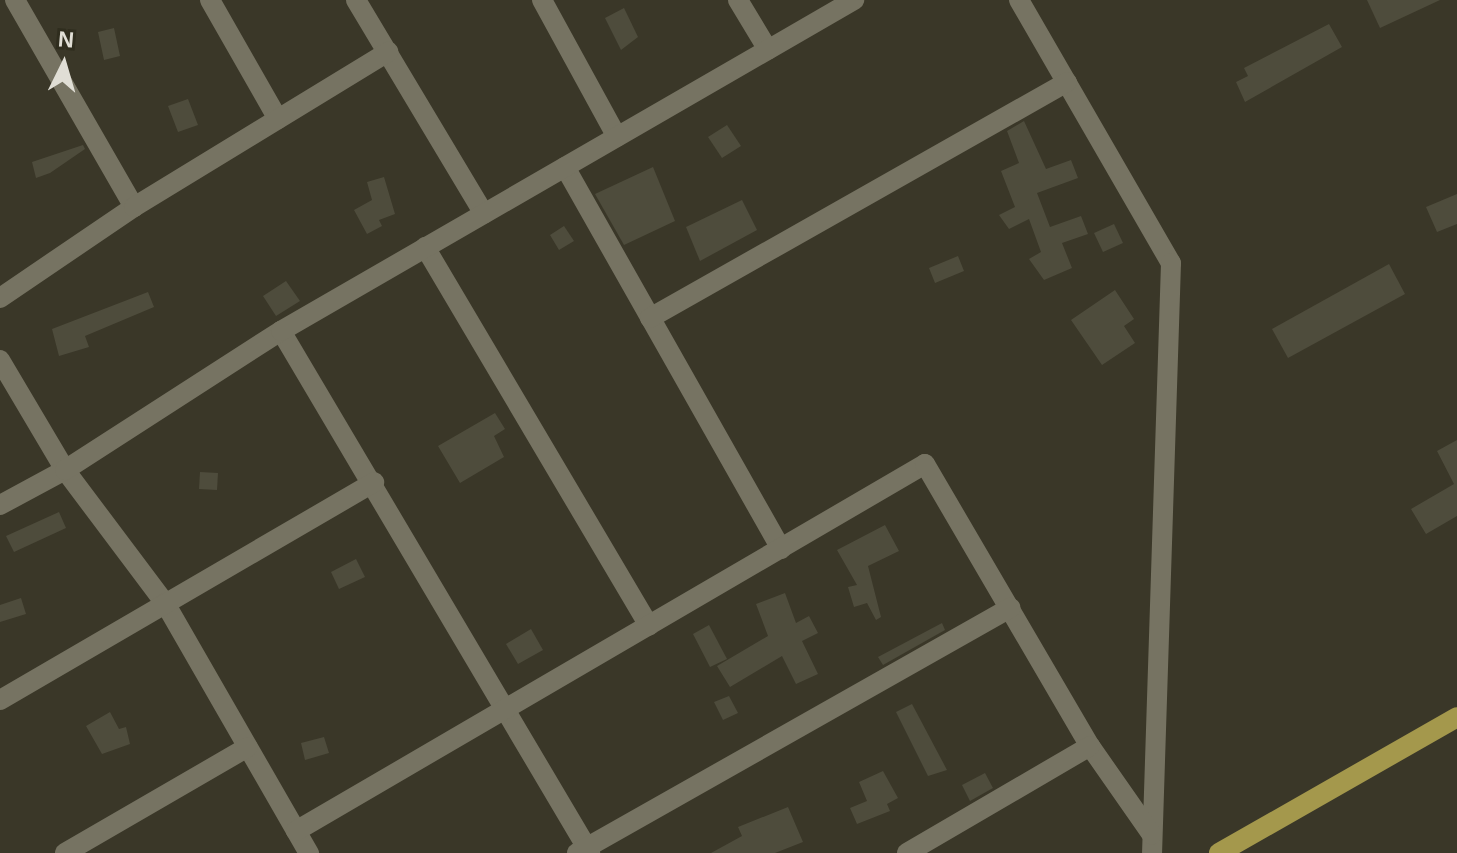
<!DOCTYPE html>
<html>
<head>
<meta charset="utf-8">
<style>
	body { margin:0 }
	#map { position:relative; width:1457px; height:853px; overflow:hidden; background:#3a3728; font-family:Helvetica,sans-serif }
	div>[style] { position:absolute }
	.building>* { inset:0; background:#4e4c3c }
	.minor>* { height:20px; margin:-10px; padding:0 10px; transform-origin:10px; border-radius:10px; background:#767362 }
	.major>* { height:20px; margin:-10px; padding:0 10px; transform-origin:10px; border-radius:10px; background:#a4984c }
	span { translate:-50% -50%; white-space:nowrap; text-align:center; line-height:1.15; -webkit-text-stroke:6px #2f2d1e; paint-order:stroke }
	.north { position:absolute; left:24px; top:24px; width:80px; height:80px; -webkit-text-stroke:6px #2f2d1e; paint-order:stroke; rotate:5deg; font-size:22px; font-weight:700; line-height:32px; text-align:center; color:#e0ded5 }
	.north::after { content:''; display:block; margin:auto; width:28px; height:36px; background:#e0ded5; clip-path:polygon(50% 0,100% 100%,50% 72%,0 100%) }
</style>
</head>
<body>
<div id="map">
	<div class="building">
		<i style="clip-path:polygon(1367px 0,1440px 0,1380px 28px)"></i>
		<i style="clip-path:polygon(624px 8px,638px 37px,621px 50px,605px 18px)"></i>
		<i style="clip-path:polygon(1329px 24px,1342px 47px,1245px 102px,1236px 82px,1248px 76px,1244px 68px)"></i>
		<i style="clip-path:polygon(114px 28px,120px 56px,104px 60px,98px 32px)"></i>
		<i style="clip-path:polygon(188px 99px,198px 125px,178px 132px,168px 106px)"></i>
		<i style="clip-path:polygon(1024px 121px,1046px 169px,1071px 160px,1078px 178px,1037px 193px,1050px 227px,1081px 216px,1088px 234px,1062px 243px,1072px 268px,1044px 280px,1029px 259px,1041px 252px,1029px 219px,1009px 229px,999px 215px,1015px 207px,1001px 171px,1019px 163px,1007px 131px)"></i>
		<i style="clip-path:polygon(727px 125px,741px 146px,722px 158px,708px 137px)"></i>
		<i style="clip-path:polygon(83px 145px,85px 149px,50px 173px,36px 178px,32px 162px)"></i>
		<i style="clip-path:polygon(653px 167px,675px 221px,624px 245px,595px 194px)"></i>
		<i style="clip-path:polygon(384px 177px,395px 214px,379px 220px,382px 226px,367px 234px,354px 210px,372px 200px,367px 182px)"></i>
		<i style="clip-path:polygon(1457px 194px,1457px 224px,1437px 232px,1426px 207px)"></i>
		<i style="clip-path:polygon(742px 200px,757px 230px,700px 261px,686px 227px)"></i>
		<i style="clip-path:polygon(1114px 224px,1123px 243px,1103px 252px,1094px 233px)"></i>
		<i style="clip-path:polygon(564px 226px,574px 241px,559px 250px,550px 235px)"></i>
		<i style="clip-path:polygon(958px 256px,964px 271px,935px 283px,929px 268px)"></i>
		<i style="clip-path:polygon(1389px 264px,1405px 294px,1288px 358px,1272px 329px)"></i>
		<i style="clip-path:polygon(286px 281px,300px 301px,276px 316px,263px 296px)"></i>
		<i style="clip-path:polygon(1115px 290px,1134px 319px,1124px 326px,1135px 343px,1102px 365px,1071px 320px)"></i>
		<i style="clip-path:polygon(148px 292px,154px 307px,85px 336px,89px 347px,59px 356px,52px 329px)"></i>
		<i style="clip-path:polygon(495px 413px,505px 429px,494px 436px,504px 457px,460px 483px,438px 446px)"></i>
		<i style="clip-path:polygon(1457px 440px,1457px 516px,1426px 534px,1411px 509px,1454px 484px,1437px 451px)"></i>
		<i style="clip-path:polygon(200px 472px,218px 473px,217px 490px,199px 489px)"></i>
		<i style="clip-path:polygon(59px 512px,66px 528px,14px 552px,6px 536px)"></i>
		<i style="clip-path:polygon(885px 525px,899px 551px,868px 566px,881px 617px,876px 620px,867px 603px,854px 607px,848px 587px,857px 585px,837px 550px)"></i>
		<i style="clip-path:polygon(356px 559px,365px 577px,339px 589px,331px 572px)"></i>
		<i style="clip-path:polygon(785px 593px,796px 623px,809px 616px,818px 633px,802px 641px,818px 674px,796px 684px,782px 656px,730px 687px,717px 666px,768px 636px,756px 604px)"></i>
		<i style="clip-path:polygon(21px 598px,26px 614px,0 622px,0 605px)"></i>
		<i style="clip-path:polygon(942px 623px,945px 630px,883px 665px,878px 657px)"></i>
		<i style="clip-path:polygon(709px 625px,727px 659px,710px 667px,693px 634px)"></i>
		<i style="clip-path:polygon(531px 629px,543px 650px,518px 664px,506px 644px)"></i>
		<i style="clip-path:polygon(729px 696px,738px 713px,723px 720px,714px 702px)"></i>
		<i style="clip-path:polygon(912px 704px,947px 770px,928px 776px,896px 712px)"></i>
		<i style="clip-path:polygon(110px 712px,119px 729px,126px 727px,130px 744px,102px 754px,86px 726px)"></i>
		<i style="clip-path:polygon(324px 737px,329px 753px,305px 760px,301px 743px)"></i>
		<i style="clip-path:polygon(883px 771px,898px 798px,887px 804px,890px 811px,857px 824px,850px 808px,867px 801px,859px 782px)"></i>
		<i style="clip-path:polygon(985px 773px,993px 788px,970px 801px,962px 785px)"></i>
		<i style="clip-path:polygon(788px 807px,803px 842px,775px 853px,711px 853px,742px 836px,738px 827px)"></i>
	</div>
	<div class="minor">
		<i style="left:15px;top:0;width:239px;rotate:60.1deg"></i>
		<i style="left:210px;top:0;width:137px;rotate:60.3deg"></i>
		<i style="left:356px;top:0;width:249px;rotate:59.1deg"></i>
		<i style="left:542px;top:0;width:156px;rotate:61.3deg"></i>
		<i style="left:738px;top:0;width:58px;rotate:59deg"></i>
		<i style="left:1019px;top:0;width:304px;rotate:60deg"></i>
		<i style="left:1171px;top:263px;width:590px;rotate:91.84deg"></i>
		<i style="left:565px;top:167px;width:439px;rotate:60.5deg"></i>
		<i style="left:425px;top:247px;width:440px;rotate:59.4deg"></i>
		<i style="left:0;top:298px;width:162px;rotate:-34.2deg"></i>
		<i style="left:134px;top:207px;width:298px;rotate:-31.4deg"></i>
		<i style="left:650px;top:318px;width:479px;rotate:-29.5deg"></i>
		<i style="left:281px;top:331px;width:607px;rotate:59.38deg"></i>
		<i style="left:0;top:360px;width:128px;rotate:59.4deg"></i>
		<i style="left:65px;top:470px;width:166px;rotate:53.1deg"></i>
		<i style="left:165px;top:603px;width:289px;rotate:60.1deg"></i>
		<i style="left:0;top:505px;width:74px;rotate:-28.3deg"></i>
		<i style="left:65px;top:470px;width:257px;rotate:-32.8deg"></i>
		<i style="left:281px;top:331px;width:662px;rotate:-30.01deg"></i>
		<i style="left:0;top:700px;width:433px;rotate:-30.2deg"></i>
		<i style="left:296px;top:831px;width:728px;rotate:-30.26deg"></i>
		<i style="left:925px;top:464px;width:327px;rotate:59.7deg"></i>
		<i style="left:1090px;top:746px;width:108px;rotate:55.1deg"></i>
		<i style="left:65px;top:853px;width:211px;rotate:-30.1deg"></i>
		<i style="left:577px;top:853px;width:498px;rotate:-29.5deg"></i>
		<i style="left:907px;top:853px;width:212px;rotate:-30.3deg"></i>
	</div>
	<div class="major">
		<i style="left:1219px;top:853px;width:274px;rotate:-29.7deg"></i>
	</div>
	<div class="north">N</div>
</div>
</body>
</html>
